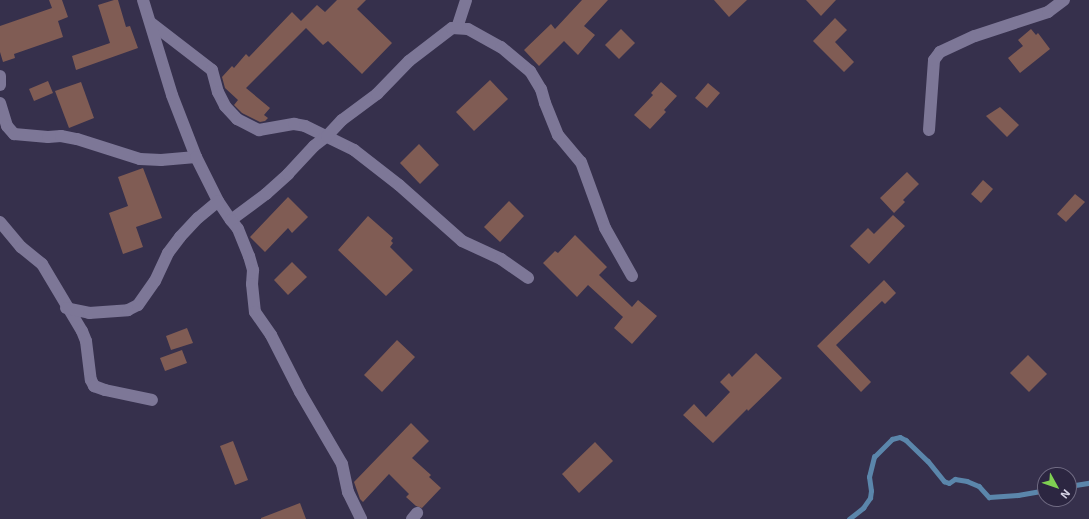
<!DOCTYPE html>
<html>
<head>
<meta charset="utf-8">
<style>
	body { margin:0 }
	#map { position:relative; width:1089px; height:519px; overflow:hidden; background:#36304c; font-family:"Exo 2",sans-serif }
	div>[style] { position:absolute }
	.stream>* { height:4.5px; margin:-2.25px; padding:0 2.25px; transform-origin:2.25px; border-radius:2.25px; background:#5b86ab }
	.building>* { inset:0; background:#805c54 }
	.minor>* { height:12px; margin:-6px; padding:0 6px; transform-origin:6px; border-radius:6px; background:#7d7797 }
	span { translate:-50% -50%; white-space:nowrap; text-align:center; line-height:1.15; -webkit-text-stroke:3px #2c2641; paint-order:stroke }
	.north { position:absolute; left:1037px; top:467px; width:40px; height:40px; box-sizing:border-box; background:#2c2641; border:1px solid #706b83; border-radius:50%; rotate:130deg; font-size:11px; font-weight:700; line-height:16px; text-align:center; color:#d6d3e5 }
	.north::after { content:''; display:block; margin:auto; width:14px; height:18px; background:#7fd052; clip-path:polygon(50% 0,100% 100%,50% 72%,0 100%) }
</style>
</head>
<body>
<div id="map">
	<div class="stream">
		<i style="left:1069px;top:486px;width:20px;rotate:-9deg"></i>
		<i style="left:849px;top:519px;width:18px;rotate:-38deg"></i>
		<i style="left:863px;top:508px;width:12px;rotate:-55deg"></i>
		<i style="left:870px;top:498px;width:7px;rotate:-82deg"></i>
		<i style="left:871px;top:491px;width:14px;rotate:-98deg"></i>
		<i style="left:869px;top:477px;width:21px;rotate:-76deg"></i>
		<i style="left:874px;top:457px;width:25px;rotate:-45deg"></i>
		<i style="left:892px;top:439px;width:8px;rotate:-14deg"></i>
		<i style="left:900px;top:437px;width:7px;rotate:27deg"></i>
		<i style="left:906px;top:440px;width:30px;rotate:44deg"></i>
		<i style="left:928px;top:461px;width:26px;rotate:51deg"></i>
		<i style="left:944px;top:481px;width:5px;rotate:22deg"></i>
		<i style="left:949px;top:483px;width:7px;rotate:-34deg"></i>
		<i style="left:955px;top:479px;width:12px;rotate:9deg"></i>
		<i style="left:967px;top:481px;width:13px;rotate:23deg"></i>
		<i style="left:979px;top:486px;width:15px;rotate:48deg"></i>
		<i style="left:989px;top:497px;width:29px;rotate:-4deg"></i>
		<i style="left:1018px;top:495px;width:27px;rotate:-10deg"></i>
	</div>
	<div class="building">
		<i style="clip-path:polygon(49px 0,62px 0,68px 17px,58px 21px,63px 37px,14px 54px,15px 58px,3px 62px,0 52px,0 26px,52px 8px)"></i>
		<i style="clip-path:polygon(114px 0,118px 0,126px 27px,130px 26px,138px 48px,76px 70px,72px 56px,110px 43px,98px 5px)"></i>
		<i style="clip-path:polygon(337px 0,366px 0,357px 9px,392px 43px,362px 74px,328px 41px,323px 45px,306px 28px,246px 88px,270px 108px,264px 115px,268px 118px,265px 121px,260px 122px,242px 113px,234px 105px,238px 100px,225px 88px,222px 77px,232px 66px,234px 68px,246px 54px,249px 57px,292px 12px,301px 21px,317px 5px,325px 12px)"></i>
		<i style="clip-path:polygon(582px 0,608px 0,584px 26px,595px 35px,578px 55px,564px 41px,539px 66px,524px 50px,551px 24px,555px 29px)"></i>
		<i style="clip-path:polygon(714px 0,747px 0,729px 17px)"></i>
		<i style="clip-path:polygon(806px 0,836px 0,821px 16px)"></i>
		<i style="clip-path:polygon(835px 18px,847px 30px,835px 42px,854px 62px,844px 72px,813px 41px)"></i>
		<i style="clip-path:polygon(621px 29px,635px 43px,619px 59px,605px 45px)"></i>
		<i style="clip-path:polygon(1031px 29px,1036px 35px,1038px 33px,1050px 49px,1020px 73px,1008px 58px,1023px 46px,1018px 40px)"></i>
		<i style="clip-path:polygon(490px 80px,508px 99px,474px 131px,456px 112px)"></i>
		<i style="clip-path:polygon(48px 81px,53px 93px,34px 101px,29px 89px)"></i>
		<i style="clip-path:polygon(81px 82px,94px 118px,69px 128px,55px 91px)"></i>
		<i style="clip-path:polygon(661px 82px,677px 96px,664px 110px,666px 112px,650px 129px,634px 115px,653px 95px,651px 93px)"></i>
		<i style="clip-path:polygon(708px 83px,720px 93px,707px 108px,695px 98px)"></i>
		<i style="clip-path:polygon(1000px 107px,1019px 125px,1007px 137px,986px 116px)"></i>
		<i style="clip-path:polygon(419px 144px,439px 165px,420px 184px,400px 163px)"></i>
		<i style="clip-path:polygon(143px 168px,162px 218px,136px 227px,143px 247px,123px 254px,109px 213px,128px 206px,118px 177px)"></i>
		<i style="clip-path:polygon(907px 172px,919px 184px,903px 200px,905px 202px,894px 213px,880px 198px)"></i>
		<i style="clip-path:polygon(983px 180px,993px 189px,981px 203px,971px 194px)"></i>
		<i style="clip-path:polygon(1075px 194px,1085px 202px,1066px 222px,1057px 214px)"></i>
		<i style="clip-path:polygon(288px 197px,308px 217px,292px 233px,288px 228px,265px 252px,250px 237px)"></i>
		<i style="clip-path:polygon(509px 201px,524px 216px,500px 242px,484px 227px)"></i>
		<i style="clip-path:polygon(893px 215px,905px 226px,869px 264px,850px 246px,868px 228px,874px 234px)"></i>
		<i style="clip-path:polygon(368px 216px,393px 238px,391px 241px,393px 243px,390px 247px,413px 270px,386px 296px,338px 250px)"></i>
		<i style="clip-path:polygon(575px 235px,607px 267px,599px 275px,632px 307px,638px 300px,657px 316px,632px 344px,614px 328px,623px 317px,588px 285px,577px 297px,543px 263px,555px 251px,558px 253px)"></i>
		<i style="clip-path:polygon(292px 262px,307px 277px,288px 295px,274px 280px)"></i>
		<i style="clip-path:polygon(884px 280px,896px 293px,885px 304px,882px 301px,836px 345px,871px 382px,861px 392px,817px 346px)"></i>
		<i style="clip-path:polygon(187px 328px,193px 343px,171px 350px,166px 336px)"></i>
		<i style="clip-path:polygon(397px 340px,415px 357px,382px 392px,364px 375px)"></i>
		<i style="clip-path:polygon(182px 350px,187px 363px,165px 371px,160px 358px)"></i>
		<i style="clip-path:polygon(756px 353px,782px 378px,748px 411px,747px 409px,713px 443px,683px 415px,694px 404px,706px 417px,730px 392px,720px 382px,729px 373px,732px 377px)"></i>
		<i style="clip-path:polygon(1028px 355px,1047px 374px,1029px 392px,1010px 373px)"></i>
		<i style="clip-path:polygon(411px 423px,429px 441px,412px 458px,431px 475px,429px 477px,441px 488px,422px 508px,416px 506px,406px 497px,409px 494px,389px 474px,363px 502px,360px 499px,354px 482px)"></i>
		<i style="clip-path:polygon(233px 441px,248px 480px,235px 485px,220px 446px)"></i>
		<i style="clip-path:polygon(595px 442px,613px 461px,579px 493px,562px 474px)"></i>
		<i style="clip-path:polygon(300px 503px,306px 519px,261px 519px,261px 518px)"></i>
	</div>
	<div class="minor">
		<i style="left:151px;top:23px;width:77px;rotate:37.6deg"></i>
		<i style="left:212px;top:70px;width:23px;rotate:75deg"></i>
		<i style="left:218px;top:92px;width:16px;rotate:63deg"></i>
		<i style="left:225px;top:106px;width:18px;rotate:47deg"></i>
		<i style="left:237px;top:119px;width:25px;rotate:27deg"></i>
		<i style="left:259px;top:130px;width:36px;rotate:-10deg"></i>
		<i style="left:294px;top:124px;width:11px;rotate:10deg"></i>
		<i style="left:305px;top:126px;width:55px;rotate:26.1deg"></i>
		<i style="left:354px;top:150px;width:57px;rotate:37.9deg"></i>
		<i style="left:399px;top:185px;width:84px;rotate:41.6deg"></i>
		<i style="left:462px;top:241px;width:43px;rotate:24.8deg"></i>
		<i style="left:501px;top:259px;width:33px;rotate:35deg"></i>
		<i style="left:457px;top:28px;width:29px;rotate:-72deg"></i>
		<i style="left:0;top:76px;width:9px;rotate:90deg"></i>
		<i style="left:0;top:103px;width:24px;rotate:73deg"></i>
		<i style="left:7px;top:126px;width:11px;rotate:49deg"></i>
		<i style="left:14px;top:134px;width:34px;rotate:5deg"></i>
		<i style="left:48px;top:137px;width:13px;rotate:-4deg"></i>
		<i style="left:61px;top:136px;width:16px;rotate:11deg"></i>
		<i style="left:77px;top:139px;width:66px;rotate:17.6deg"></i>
		<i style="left:140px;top:159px;width:21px;rotate:3deg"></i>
		<i style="left:161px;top:160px;width:35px;rotate:-5deg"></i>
		<i style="left:196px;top:157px;width:66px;rotate:-111.2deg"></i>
		<i style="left:172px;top:95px;width:99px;rotate:-107deg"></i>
		<i style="left:929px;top:130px;width:70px;rotate:-85.9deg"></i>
		<i style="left:934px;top:60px;width:10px;rotate:-53deg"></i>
		<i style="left:940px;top:52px;width:38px;rotate:-25deg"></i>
		<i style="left:975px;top:36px;width:77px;rotate:-18.2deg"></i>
		<i style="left:1048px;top:12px;width:20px;rotate:-37deg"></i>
		<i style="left:196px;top:157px;width:49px;rotate:63.4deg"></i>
		<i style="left:218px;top:201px;width:23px;rotate:56deg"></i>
		<i style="left:231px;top:220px;width:44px;rotate:-36.6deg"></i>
		<i style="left:266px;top:194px;width:30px;rotate:-42deg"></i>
		<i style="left:288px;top:174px;width:38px;rotate:-47deg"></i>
		<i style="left:314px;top:146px;width:16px;rotate:-38deg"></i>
		<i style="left:327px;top:136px;width:22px;rotate:-47deg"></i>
		<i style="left:342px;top:120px;width:44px;rotate:-36.6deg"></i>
		<i style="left:377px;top:94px;width:46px;rotate:-45.9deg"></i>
		<i style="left:409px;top:61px;width:54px;rotate:-37.5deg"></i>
		<i style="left:452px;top:28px;width:16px;rotate:4deg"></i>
		<i style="left:468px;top:29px;width:38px;rotate:29deg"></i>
		<i style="left:501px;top:47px;width:38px;rotate:40deg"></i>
		<i style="left:530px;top:71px;width:21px;rotate:59deg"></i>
		<i style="left:541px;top:89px;width:15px;rotate:74deg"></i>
		<i style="left:545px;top:103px;width:35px;rotate:68deg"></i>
		<i style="left:558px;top:135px;width:35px;rotate:50deg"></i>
		<i style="left:581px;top:162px;width:70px;rotate:70deg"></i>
		<i style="left:605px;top:228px;width:55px;rotate:60.6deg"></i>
		<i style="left:231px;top:220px;width:11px;rotate:52deg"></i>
		<i style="left:238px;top:229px;width:29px;rotate:68deg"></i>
		<i style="left:249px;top:256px;width:15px;rotate:74deg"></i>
		<i style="left:253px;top:270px;width:14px;rotate:94deg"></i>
		<i style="left:252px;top:284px;width:28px;rotate:84deg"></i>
		<i style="left:255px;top:312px;width:28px;rotate:55deg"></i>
		<i style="left:271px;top:335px;width:64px;rotate:63deg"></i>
		<i style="left:300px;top:392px;width:83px;rotate:59.7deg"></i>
		<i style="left:342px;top:464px;width:29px;rotate:78deg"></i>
		<i style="left:348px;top:492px;width:30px;rotate:64deg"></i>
		<i style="left:0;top:222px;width:33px;rotate:50deg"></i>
		<i style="left:21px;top:247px;width:27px;rotate:39deg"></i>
		<i style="left:42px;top:264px;width:78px;rotate:59.2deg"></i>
		<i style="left:82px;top:331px;width:11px;rotate:68deg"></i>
		<i style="left:86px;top:341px;width:39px;rotate:83deg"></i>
		<i style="left:91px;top:380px;width:7px;rotate:63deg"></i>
		<i style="left:94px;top:386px;width:12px;rotate:20deg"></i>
		<i style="left:105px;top:390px;width:48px;rotate:12deg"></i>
		<i style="left:66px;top:308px;width:24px;rotate:12deg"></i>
		<i style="left:89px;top:313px;width:39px;rotate:-4deg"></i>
		<i style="left:128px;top:310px;width:11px;rotate:-27deg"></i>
		<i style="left:138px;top:305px;width:29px;rotate:-55deg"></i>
		<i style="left:155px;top:281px;width:31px;rotate:-65deg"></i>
		<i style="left:168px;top:253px;width:20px;rotate:-53deg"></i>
		<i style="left:180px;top:237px;width:26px;rotate:-47deg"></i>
		<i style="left:198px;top:218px;width:26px;rotate:-40deg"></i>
		<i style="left:412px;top:519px;width:8px;rotate:-50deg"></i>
	</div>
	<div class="north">N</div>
</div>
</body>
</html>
